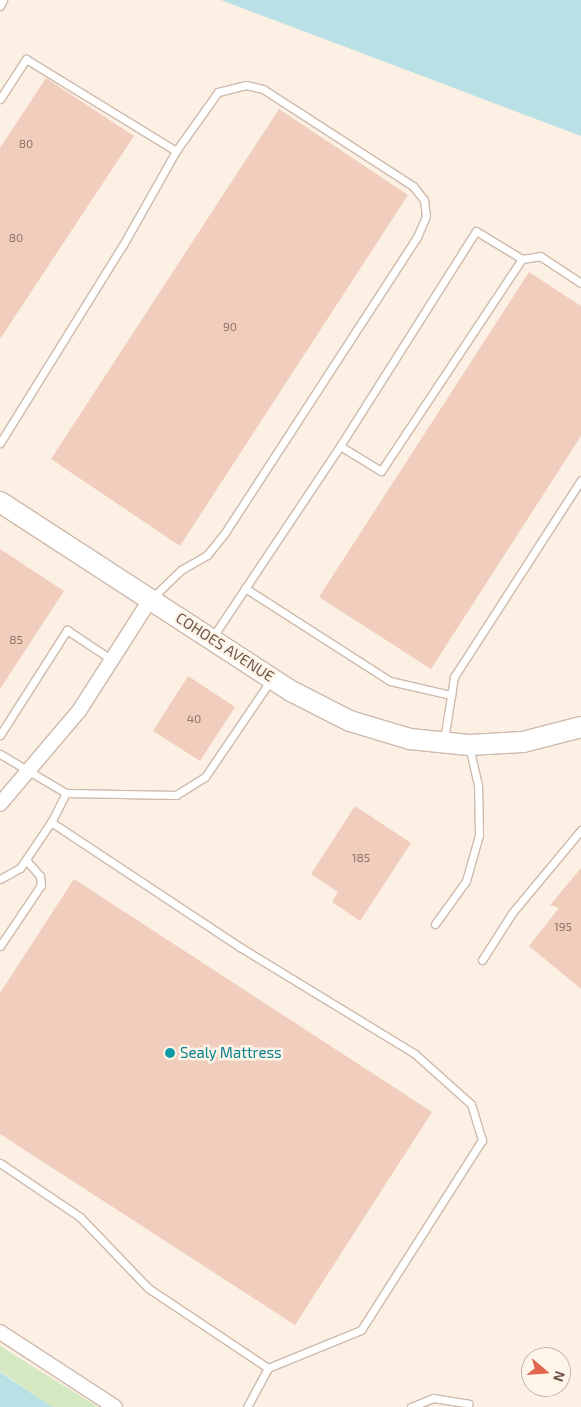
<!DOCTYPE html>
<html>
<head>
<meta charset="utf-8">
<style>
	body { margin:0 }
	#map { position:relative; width:581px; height:1407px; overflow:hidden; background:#fbf0e3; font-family:"Exo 2",sans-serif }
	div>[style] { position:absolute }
	.green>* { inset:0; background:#d4e8c2 }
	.water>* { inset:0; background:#b9e0e4 }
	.building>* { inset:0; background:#f0cdbc }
	.roads { filter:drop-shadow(1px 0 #cebaad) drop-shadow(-1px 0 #cebaad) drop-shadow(0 1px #cebaad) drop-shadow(0 -1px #cebaad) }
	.lane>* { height:7px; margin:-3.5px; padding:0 3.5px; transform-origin:3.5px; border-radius:3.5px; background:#fff }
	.street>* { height:14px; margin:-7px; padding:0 7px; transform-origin:7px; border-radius:7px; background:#fff }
	.secondary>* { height:20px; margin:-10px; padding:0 10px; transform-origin:10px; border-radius:10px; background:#fff }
	.dots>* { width:14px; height:14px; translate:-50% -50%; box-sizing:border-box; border:2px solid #fef5e9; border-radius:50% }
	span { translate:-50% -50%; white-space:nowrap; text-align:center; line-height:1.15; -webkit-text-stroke:5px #fef5e9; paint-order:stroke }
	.number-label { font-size:12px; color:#927466 }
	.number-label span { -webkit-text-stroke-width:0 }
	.street-label { font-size:15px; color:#72564a }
	.culture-label { font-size:15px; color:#0d838f }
	.left { translate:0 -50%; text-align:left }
	.north { position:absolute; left:521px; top:1347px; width:50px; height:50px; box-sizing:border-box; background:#fef5e9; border:1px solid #c6b5a9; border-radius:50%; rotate:108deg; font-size:14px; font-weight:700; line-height:20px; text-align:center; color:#72564a }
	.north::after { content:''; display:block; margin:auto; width:18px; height:22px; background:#e1644d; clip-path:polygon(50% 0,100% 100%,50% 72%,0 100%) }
</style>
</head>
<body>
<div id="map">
	<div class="green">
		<i style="clip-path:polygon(0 1346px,98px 1407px,52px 1407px,0 1371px)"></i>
	</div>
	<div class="water">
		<i style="clip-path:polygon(221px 0,581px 0,581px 136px,351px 49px)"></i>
		<i style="clip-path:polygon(0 1372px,52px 1407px,0 1407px)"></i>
	</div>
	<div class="building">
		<i style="clip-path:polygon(46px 78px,134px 136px,0 339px,0 148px)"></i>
		<i style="clip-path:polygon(279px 109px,408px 195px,180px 546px,51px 459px)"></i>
		<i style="clip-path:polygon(529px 272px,581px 306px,581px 436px,431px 669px,319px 597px)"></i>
		<i style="clip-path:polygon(0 549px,64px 591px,0 689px)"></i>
		<i style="clip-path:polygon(188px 676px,235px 707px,200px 761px,153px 731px)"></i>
		<i style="clip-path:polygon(355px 806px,411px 843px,360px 921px,332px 902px,338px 892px,311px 874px)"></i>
		<i style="clip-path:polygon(581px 868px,581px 989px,529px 946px,559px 908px,550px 905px)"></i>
		<i style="clip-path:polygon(74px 879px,432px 1112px,295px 1325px,0 1134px,0 993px)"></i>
	</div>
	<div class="roads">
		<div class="lane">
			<i style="left:0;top:6px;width:7px;rotate:-63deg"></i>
			<i style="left:0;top:99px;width:48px;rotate:-57deg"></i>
			<i style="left:26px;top:59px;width:176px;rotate:31.5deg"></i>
			<i style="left:176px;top:151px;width:72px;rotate:-54.6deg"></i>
			<i style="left:218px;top:92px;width:29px;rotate:-14deg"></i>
			<i style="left:246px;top:85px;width:17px;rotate:13deg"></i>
			<i style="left:263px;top:89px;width:179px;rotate:32.9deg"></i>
			<i style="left:413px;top:186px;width:18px;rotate:52deg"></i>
			<i style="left:424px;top:200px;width:16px;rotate:83deg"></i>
			<i style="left:426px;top:216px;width:23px;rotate:113deg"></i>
			<i style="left:417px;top:237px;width:354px;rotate:123deg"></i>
			<i style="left:224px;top:534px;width:27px;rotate:129deg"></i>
			<i style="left:207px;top:555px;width:30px;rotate:150deg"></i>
			<i style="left:181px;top:570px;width:40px;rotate:136deg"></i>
			<i style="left:0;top:443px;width:233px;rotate:-58.2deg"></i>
			<i style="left:123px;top:245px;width:108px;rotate:-60.6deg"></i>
			<i style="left:340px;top:446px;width:254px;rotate:-57.7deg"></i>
			<i style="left:476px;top:231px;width:54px;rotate:31.3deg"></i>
			<i style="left:245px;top:588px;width:172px;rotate:32.7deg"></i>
			<i style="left:390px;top:681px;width:63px;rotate:12.9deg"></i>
			<i style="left:212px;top:638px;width:231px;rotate:-56.3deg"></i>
			<i style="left:340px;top:446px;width:48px;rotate:31.4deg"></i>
			<i style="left:381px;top:471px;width:255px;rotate:-56.4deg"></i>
			<i style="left:522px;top:259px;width:18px;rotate:-9deg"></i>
			<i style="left:540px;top:256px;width:49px;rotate:33.4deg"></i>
			<i style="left:0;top:735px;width:125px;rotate:-57.5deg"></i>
			<i style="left:67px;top:630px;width:54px;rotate:33.7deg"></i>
			<i style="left:444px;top:740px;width:64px;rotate:-81deg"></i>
			<i style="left:454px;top:677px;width:234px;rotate:-57.2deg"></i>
			<i style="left:0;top:754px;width:77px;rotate:30.6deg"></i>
			<i style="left:66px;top:793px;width:33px;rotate:117deg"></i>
			<i style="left:51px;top:822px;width:227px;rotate:33.5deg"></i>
			<i style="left:240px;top:947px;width:205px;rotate:31.4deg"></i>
			<i style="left:415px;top:1054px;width:75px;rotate:41.8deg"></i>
			<i style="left:471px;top:1104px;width:38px;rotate:73deg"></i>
			<i style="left:482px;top:1140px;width:225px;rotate:122.5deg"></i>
			<i style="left:361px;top:1330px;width:100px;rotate:157.8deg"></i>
			<i style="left:66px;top:793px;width:110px;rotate:1deg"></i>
			<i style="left:176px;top:795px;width:34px;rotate:-32deg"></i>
			<i style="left:205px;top:777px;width:117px;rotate:-55.8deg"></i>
			<i style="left:0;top:879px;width:23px;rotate:-29deg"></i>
			<i style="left:20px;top:868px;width:55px;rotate:-56deg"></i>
			<i style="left:435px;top:924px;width:53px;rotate:-54.2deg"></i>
			<i style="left:466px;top:881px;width:48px;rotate:-74.2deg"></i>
			<i style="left:479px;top:835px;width:50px;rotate:-91.1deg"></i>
			<i style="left:478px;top:785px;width:39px;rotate:-103deg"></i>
			<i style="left:0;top:946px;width:73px;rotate:-56.1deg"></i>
			<i style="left:41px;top:885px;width:9px;rotate:-96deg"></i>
			<i style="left:40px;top:876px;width:21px;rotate:-131deg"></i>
			<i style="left:482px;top:960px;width:56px;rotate:-57.4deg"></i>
			<i style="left:512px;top:913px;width:108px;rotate:-50.3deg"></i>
			<i style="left:0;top:1163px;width:97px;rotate:34deg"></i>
			<i style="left:80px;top:1217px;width:98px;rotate:46.2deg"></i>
			<i style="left:148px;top:1288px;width:144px;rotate:33.7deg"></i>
			<i style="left:268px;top:1368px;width:44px;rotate:118.3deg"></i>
			<i style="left:411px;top:1407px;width:24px;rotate:-22deg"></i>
			<i style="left:433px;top:1398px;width:36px;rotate:9deg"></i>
		</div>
		<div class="street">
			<i style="left:0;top:804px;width:122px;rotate:-49.7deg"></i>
			<i style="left:79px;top:711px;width:132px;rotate:-57.4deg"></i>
			<i style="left:0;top:1332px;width:137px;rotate:33.1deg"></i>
		</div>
		<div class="secondary">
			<i style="left:0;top:502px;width:349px;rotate:33deg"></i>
			<i style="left:293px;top:692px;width:64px;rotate:27deg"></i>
			<i style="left:350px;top:721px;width:63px;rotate:16.7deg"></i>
			<i style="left:410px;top:739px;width:59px;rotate:5.8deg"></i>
			<i style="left:469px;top:745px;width:54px;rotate:-3.2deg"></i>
			<i style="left:523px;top:742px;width:60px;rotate:-14.5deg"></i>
		</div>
	</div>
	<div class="dots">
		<i style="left:170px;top:1053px;background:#0f9aa8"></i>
	</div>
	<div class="number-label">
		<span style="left:26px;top:144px">80</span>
		<span style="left:16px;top:238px">80</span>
		<span style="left:230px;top:327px">90</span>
		<span style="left:16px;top:640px">85</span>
		<span style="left:194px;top:719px">40</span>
		<span style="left:361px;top:858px">185</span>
		<span style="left:563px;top:927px">195</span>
	</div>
	<div class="street-label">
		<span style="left:225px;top:647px;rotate:33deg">COHOES AVENUE</span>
	</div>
	<div class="culture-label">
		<span class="left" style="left:180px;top:1053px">Sealy Mattress</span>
	</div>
	<div class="north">N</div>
</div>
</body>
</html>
